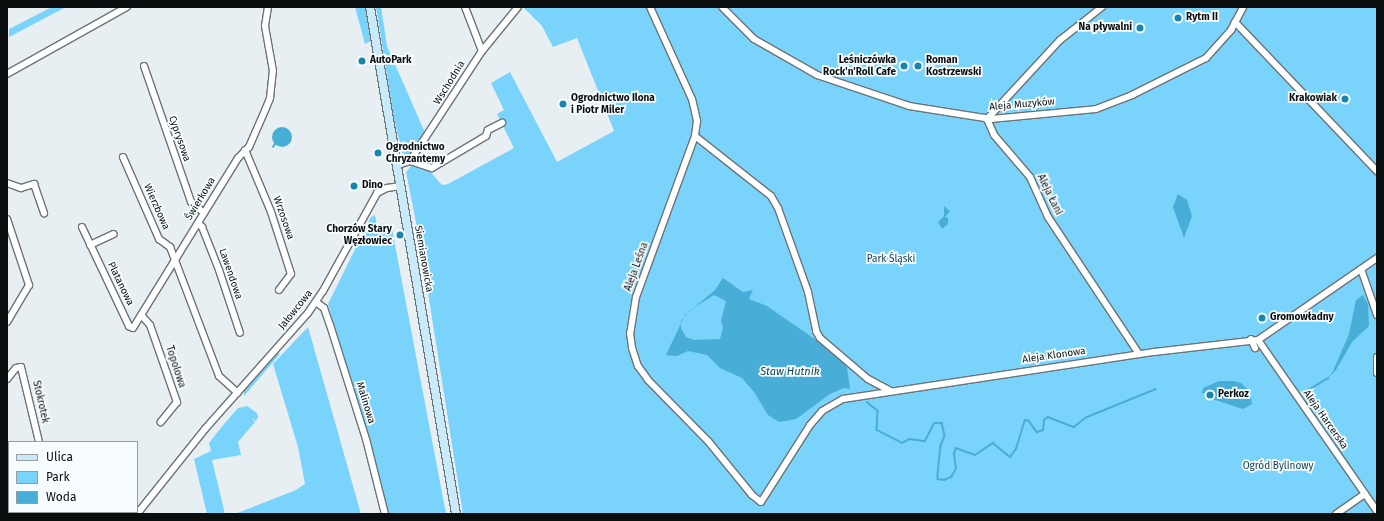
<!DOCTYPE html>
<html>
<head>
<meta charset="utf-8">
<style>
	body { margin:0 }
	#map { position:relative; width:1384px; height:521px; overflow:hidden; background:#e7eff3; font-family:"Fira Sans",sans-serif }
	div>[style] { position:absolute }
	.green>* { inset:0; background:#7ad3fb }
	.water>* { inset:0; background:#48aed7 }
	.round { border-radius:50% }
	.stream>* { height:1.5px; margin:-0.75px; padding:0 0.75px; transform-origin:0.75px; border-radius:0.75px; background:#48aed7 }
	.roads { filter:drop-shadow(1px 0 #6c7376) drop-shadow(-1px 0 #6c7376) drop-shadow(0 1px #6c7376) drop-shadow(0 -1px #6c7376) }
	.street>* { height:6px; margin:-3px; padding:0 3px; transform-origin:3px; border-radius:3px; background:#fff }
	.secondary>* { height:8px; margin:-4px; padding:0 4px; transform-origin:4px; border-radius:4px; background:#c9eaf8 }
	.dots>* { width:11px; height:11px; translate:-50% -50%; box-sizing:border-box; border:2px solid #f7fcfe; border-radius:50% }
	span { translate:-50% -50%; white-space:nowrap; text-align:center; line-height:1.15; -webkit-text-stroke:3.5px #f7fcfe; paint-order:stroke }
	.poi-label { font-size:10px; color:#0b0e0f; font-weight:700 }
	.left { translate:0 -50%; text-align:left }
	.right { translate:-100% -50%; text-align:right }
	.street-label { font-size:10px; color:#0b0e0f }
	.park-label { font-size:10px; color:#144052 }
	.water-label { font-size:11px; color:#144052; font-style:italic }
	.frame { position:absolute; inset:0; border:8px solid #0b0e0f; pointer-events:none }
	.legend { position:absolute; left:8px; top:441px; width:130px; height:72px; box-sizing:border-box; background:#f7fcfe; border:1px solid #999d9e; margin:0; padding:5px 7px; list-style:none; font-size:12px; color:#0b0e0f }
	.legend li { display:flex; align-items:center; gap:8px; height:20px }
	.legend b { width:20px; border:1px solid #999d9e }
</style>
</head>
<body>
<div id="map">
	<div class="green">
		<i style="clip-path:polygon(52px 7px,66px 7px,9px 37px,9px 29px)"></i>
		<i style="clip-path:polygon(355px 7px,365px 7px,371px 41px,365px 44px)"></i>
		<i style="clip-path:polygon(376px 7px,381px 7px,387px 46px,426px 135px,419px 145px,415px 143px,410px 151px,413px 154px,409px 158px,403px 155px,395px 124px)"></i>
		<i style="clip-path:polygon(523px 7px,1377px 7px,1377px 514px,463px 514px,420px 242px,406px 172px,412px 165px,428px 169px,442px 185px,448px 184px,514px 148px,497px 114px,504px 110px,491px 83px,510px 72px,557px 162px,614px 131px,577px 38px,553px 47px,542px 26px)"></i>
		<i style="clip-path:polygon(375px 215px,377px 224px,391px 224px,446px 514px,387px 514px,328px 304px,371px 217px)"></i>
		<i style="clip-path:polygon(308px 327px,361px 514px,235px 514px,296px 490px,305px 484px,298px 447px,273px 364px)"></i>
		<i style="clip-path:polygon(276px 352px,280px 354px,244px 396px,244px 390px)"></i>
		<i style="clip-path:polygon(247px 406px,257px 413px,258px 417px,256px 421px,252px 418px,255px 422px,238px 442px,241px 455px,212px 460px,225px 514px,207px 514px,194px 459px,211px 451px,209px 443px,224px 424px,238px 408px)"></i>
	</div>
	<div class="water">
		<i class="round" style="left:272px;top:127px;width:20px;height:20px"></i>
		<i style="clip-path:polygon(1178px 194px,1187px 200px,1192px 216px,1184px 238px,1173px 207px)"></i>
		<i style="clip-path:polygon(944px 206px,950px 211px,945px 217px,948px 218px,948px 224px,942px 229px,938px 222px,944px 216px)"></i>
		<i style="clip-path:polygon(evenodd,723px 278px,743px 292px,753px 290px,749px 299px,767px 306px,832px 351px,847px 367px,850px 389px,844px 388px,830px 394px,796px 419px,779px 422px,768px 415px,754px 392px,742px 378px,720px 368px,707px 355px,688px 351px,677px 356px,666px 355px,685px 315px,715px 290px,723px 278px,714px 295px,726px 301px,721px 321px,723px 327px,720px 339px,694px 340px,686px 337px,681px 328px,681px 321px,690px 310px,714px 295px)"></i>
		<i style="clip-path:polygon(1363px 295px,1368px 304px,1369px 326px,1352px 342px,1336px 370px,1328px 378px,1333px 371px,1349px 334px,1356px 300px)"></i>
		<i style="clip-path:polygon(1219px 381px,1234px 381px,1241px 383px,1250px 392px,1252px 404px,1243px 409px,1212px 399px,1210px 394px,1202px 393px,1203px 388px)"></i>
	</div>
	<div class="stream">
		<i style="left:273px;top:147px;width:4px;rotate:-56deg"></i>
		<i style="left:1305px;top:392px;width:27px;rotate:-31deg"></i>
		<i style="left:867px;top:402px;width:14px;rotate:39deg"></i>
		<i style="left:878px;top:411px;width:19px;rotate:93deg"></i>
		<i style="left:877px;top:430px;width:28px;rotate:27deg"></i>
		<i style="left:902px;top:443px;width:9px;rotate:-27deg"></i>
		<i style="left:910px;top:439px;width:15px;rotate:8deg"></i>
		<i style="left:925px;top:441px;width:20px;rotate:-63deg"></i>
		<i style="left:934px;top:423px;width:8px"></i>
		<i style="left:942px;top:423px;width:13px;rotate:77deg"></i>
		<i style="left:945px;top:436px;width:11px;rotate:112deg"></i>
		<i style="left:941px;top:446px;width:30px;rotate:96deg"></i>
		<i style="left:938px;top:476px;width:3px;rotate:90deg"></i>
		<i style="left:938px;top:479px;width:6px;rotate:9deg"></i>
		<i style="left:944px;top:480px;width:8px;rotate:-23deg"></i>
		<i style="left:951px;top:477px;width:9px;rotate:-58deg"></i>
		<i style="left:956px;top:469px;width:15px;rotate:-98deg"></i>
		<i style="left:954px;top:454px;width:6px;rotate:-72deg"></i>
		<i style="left:956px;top:448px;width:20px;rotate:20deg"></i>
		<i style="left:975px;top:455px;width:22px;rotate:-34deg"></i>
		<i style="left:993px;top:443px;width:22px;rotate:39deg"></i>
		<i style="left:1010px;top:457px;width:10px;rotate:-53deg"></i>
		<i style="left:1016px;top:449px;width:30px;rotate:-73deg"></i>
		<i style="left:1025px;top:420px;width:4px;rotate:14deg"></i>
		<i style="left:1029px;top:421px;width:14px;rotate:54deg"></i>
		<i style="left:1037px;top:432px;width:6px;rotate:-18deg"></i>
		<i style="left:1043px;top:430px;width:10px;rotate:-84deg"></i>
		<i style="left:1044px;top:420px;width:5px;rotate:-37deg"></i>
		<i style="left:1048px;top:417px;width:28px;rotate:21deg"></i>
		<i style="left:1074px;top:427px;width:16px;rotate:-38deg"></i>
		<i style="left:1087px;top:417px;width:74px;rotate:-22.1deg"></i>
	</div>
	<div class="roads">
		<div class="street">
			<i style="left:465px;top:7px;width:47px;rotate:68.9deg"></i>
			<i style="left:650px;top:7px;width:101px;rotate:65.5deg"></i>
			<i style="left:692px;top:99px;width:23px;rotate:77deg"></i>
			<i style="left:697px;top:121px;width:15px;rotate:98deg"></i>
			<i style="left:695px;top:136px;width:171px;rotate:110.1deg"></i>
			<i style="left:636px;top:297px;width:36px;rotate:99deg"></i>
			<i style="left:630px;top:333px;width:15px;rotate:82deg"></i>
			<i style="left:632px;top:348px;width:19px;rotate:72deg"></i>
			<i style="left:638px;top:366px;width:17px;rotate:54deg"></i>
			<i style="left:648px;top:380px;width:86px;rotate:45.5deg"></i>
			<i style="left:708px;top:441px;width:70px;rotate:50.8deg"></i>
			<i style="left:752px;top:495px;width:11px;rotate:38deg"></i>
			<i style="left:761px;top:502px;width:91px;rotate:-57.5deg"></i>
			<i style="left:810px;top:425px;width:18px;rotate:-49deg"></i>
			<i style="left:822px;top:411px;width:24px;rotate:-30deg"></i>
			<i style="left:843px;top:399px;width:315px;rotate:-8.6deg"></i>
			<i style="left:1154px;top:352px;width:105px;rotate:-6.6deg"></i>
			<i style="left:1258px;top:340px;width:145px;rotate:-34.6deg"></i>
			<i style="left:722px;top:7px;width:45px;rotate:45deg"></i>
			<i style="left:754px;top:39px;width:73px;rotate:29.7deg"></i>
			<i style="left:817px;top:75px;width:97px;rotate:18.6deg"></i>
			<i style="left:909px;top:106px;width:83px;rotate:9deg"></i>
			<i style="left:991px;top:119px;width:105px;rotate:-5.4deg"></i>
			<i style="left:1096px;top:109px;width:39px;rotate:-21deg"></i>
			<i style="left:1132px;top:95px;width:83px;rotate:-26.6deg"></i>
			<i style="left:1206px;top:58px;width:38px;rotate:-48deg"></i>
			<i style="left:1231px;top:30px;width:26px;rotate:-62deg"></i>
			<i style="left:1102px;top:7px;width:53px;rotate:141.8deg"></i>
			<i style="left:1060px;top:40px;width:108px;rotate:132.7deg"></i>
			<i style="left:987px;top:119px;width:17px;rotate:66deg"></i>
			<i style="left:994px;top:135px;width:55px;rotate:49.4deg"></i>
			<i style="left:1030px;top:177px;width:44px;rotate:65.8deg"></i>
			<i style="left:1048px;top:217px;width:164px;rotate:56.4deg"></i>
			<i style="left:1235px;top:22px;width:206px;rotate:46.4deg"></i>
			<i style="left:144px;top:66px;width:144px;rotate:70.9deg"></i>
			<i style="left:191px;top:202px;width:17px;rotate:40deg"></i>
			<i style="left:7px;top:74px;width:137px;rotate:-29.2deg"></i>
			<i style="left:695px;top:136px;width:97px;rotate:38.3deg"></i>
			<i style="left:771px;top:196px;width:14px;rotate:60deg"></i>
			<i style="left:778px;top:208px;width:89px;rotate:70.3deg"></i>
			<i style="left:808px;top:292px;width:40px;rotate:78deg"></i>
			<i style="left:816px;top:331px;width:8px;rotate:60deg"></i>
			<i style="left:820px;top:338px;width:63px;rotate:40.5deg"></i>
			<i style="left:868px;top:379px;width:24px;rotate:28deg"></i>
			<i style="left:245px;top:150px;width:67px;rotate:67.2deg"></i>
			<i style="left:271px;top:212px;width:62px;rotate:72.1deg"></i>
			<i style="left:290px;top:271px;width:3px;rotate:72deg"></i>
			<i style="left:291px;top:274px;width:20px;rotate:127deg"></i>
			<i style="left:123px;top:157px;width:90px;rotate:66.3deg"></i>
			<i style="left:159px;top:239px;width:14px;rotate:36deg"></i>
			<i style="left:170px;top:247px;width:138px;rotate:69.2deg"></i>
			<i style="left:219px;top:376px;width:25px;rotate:42deg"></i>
			<i style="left:410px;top:161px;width:23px;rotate:18deg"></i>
			<i style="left:432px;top:168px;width:63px;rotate:-30.7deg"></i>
			<i style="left:486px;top:136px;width:6px;rotate:-72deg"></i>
			<i style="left:488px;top:130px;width:16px;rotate:-27deg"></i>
			<i style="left:398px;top:165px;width:13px;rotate:-18deg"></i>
			<i style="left:410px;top:161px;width:131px;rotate:-56.8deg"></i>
			<i style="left:482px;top:51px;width:57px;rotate:-50.7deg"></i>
			<i style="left:7px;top:183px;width:15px;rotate:20deg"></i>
			<i style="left:21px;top:188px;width:14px;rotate:-17deg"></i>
			<i style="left:34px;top:184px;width:31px;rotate:71deg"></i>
			<i style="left:7px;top:219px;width:70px;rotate:71.6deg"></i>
			<i style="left:29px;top:285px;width:43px;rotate:120.7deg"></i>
			<i style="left:198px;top:223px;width:6px;rotate:45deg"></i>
			<i style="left:202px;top:227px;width:46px;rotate:68.4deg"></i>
			<i style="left:219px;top:270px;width:66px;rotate:71.6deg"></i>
			<i style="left:82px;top:227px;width:110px;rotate:64.6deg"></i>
			<i style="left:129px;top:326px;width:4px;rotate:27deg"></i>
			<i style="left:133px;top:328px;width:200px;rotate:-58.3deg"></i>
			<i style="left:238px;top:158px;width:16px;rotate:-45deg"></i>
			<i style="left:249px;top:147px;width:43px;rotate:-66.4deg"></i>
			<i style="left:266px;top:108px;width:11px;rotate:-68deg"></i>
			<i style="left:270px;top:98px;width:27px;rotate:-84deg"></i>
			<i style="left:273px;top:71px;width:46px;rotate:-100.1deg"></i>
			<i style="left:265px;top:26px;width:19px;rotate:-81deg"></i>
			<i style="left:90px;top:245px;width:26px;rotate:-25deg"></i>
			<i style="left:1361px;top:269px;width:49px;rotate:70.8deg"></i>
			<i style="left:316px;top:302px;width:10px;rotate:37deg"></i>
			<i style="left:324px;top:308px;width:18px;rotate:71deg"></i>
			<i style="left:330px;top:325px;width:120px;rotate:72.5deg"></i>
			<i style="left:366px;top:439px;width:77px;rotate:75.8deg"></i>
			<i style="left:142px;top:316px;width:12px;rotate:48deg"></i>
			<i style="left:150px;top:325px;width:82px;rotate:70.7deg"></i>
			<i style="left:177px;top:402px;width:26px;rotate:129deg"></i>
			<i style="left:1251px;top:339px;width:10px;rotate:66deg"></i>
			<i style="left:1258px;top:340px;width:208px;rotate:55.2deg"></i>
			<i style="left:1377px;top:357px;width:16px;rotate:90deg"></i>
			<i style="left:7px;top:379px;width:14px;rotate:-51deg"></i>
			<i style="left:16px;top:368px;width:5px;rotate:-11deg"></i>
			<i style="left:21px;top:367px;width:77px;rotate:76.5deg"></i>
			<i style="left:7px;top:482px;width:8px;rotate:76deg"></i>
			<i style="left:14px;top:512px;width:2px;rotate:90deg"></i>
			<i style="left:99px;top:512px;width:2px;rotate:90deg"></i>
			<i style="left:137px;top:514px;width:109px;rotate:-51.3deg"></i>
			<i style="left:205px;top:429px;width:155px;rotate:-48.4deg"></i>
			<i style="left:308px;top:313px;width:27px;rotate:-56deg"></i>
			<i style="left:323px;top:291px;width:112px;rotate:-61.1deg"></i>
			<i style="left:377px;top:193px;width:11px;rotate:-27deg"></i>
			<i style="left:387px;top:188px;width:14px;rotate:-8deg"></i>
			<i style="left:1336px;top:514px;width:35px;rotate:-35deg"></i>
		</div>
		<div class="secondary">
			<i style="left:370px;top:7px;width:514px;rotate:80.37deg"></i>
		</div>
	</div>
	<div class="dots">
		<i style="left:1178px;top:18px;background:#1786ac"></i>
		<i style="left:1140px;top:28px;background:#1786ac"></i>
		<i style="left:362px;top:61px;background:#1786ac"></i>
		<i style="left:904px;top:66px;background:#1786ac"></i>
		<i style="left:918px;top:66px;background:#1786ac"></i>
		<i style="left:1345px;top:99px;background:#1786ac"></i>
		<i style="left:563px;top:104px;background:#1786ac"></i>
		<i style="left:378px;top:153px;background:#1786ac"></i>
		<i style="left:354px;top:186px;background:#1786ac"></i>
		<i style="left:400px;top:235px;background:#1786ac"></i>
		<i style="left:1262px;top:318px;background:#1786ac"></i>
		<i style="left:1210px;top:395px;background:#1786ac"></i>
	</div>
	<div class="poi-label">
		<span class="left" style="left:1186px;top:18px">Rytm II</span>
		<span class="right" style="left:1132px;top:28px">Na pływalni</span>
		<span class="right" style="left:896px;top:66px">Leśniczówka<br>Rock'n'Roll Cafe</span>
		<span class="left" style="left:926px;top:66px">Roman<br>Kostrzewski</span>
		<span class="left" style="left:370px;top:61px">AutoPark</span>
		<span class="left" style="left:571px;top:104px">Ogrodnictwo Ilona<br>i Piotr Miler</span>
		<span class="right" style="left:1337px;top:99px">Krakowiak</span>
		<span class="left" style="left:386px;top:153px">Ogrodnictwo<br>Chryzantemy</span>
		<span class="left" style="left:362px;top:186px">Dino</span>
		<span class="right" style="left:392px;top:235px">Chorzów Stary<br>Węzłowiec</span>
		<span class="left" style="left:1270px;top:318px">Gromowładny</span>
		<span class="left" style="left:1218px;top:395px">Perkoz</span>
	</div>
	<div class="street-label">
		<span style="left:450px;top:83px;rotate:-58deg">Wschodnia</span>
		<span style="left:1022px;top:105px;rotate:-5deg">Aleja Muzyków</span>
		<span style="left:179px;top:139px;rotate:71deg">Cyprysowa</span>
		<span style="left:1049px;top:195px;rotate:64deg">Aleja Łani</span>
		<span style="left:201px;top:199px;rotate:-59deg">Świerkowa</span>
		<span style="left:156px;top:207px;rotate:66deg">Wierzbowa</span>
		<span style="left:283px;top:218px;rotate:71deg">Wrzosowa</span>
		<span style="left:423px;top:259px;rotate:80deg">Siemianowicka</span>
		<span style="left:637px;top:267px;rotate:-70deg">Aleja Leśna</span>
		<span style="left:230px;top:274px;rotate:71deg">Lawendowa</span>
		<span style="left:120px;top:284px;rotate:64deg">Platanowa</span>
		<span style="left:296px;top:310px;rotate:-51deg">Jałowcowa</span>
		<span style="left:1054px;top:356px;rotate:-8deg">Aleja Klonowa</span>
		<span style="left:175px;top:367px;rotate:72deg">Topolowa</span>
		<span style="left:40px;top:402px;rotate:77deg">Stokrotek</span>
		<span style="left:365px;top:403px;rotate:73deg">Malinowa</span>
		<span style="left:1325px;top:420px;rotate:55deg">Aleja Harcerska</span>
	</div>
	<div class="park-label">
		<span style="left:891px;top:260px">Park Śląski</span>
		<span style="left:1278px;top:467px">Ogród Bylinowy</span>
	</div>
	<div class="water-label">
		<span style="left:790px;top:372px">Staw Hutnik</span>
	</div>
	<div class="frame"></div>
	<ul class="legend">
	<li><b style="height:5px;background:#c9eaf8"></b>Ulica</li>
	<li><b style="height:11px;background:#7ad3fb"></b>Park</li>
	<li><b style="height:11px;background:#48aed7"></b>Woda</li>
	</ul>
</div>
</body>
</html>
